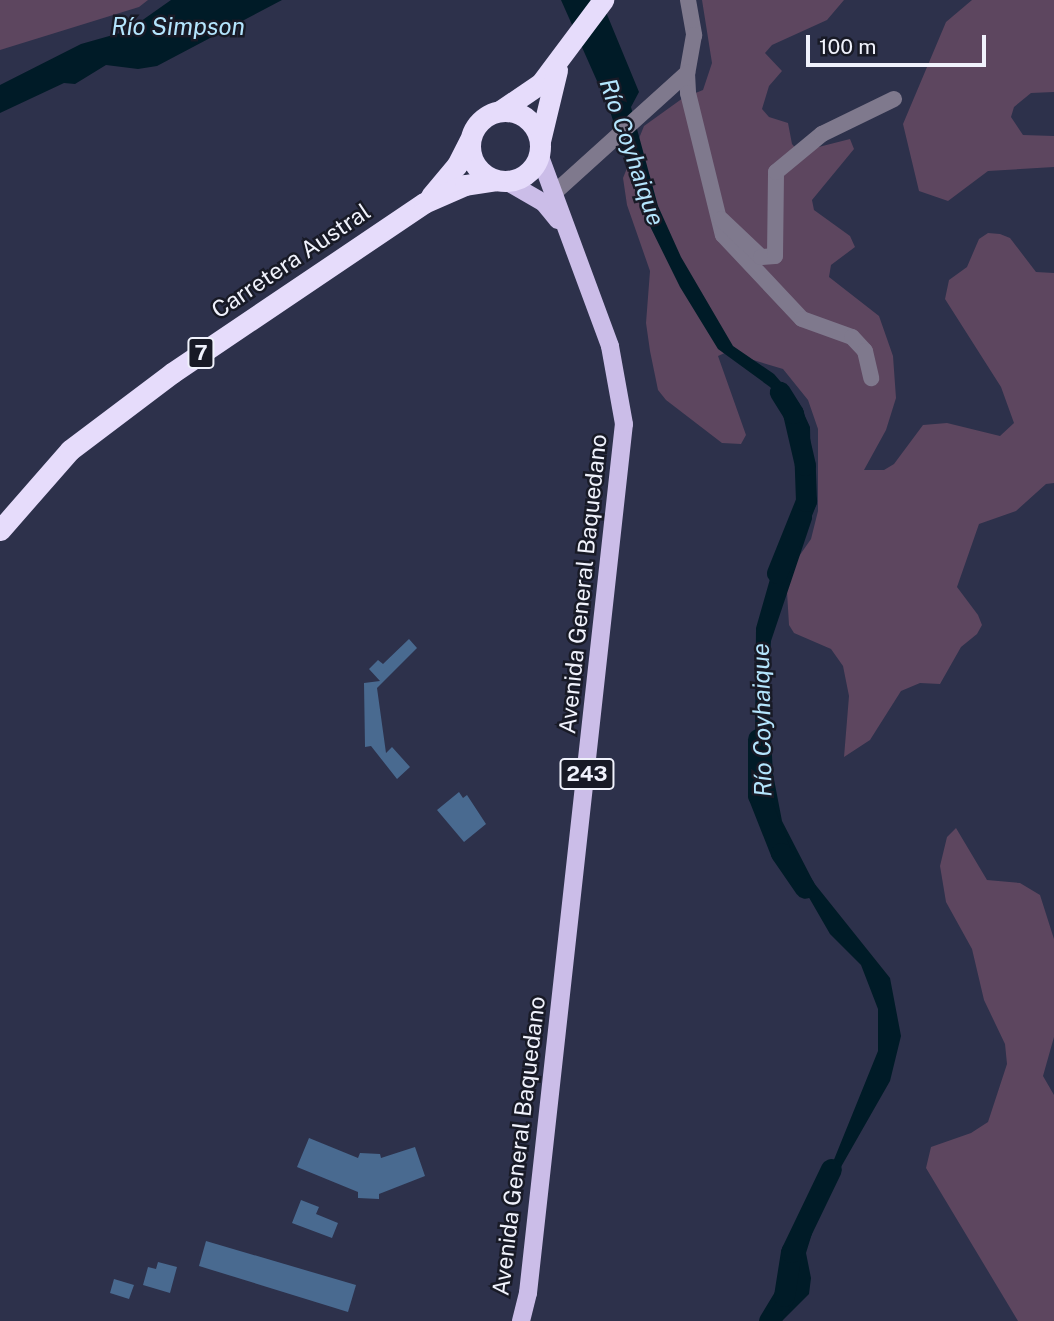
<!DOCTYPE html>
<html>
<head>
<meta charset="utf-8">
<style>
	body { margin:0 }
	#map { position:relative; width:1054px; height:1321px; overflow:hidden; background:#2d314b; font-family:"Public Sans",sans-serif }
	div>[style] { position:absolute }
	.green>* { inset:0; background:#5d465f }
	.water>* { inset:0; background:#001b27 }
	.river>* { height:21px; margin:-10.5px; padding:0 10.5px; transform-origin:10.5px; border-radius:10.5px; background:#001b27 }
	.building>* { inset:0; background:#496a90 }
	.minor>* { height:16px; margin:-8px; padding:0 8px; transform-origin:8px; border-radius:8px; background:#7f798d }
	.major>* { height:18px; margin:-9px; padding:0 9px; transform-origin:9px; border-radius:9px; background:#cbbde8 }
	.highway>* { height:21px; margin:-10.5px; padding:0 10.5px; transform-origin:10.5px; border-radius:10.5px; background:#e6dcfb }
	.highway>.ring { margin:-10.5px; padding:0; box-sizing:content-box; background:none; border:21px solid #e6dcfb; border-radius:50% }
	span { translate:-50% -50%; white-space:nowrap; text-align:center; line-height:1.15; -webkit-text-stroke:5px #181a26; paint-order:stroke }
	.shield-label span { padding:2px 5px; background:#181a26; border:2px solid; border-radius:5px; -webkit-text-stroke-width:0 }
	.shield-label { font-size:21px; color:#f0f2fc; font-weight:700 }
	.street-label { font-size:23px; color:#f0f2fc }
	.water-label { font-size:24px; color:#b4e5fd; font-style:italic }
	.scale { position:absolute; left:806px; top:35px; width:180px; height:32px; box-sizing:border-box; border:4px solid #f0f2fc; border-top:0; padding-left:9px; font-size:21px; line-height:24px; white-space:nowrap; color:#f0f2fc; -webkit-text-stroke:5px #181a26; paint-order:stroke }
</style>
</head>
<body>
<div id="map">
	<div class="green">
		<i style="clip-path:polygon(0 0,148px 0,139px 7px,0 50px)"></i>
		<i style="clip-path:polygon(702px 0,844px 0,827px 20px,772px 45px,765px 53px,782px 71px,769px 86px,762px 109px,769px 117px,788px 123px,792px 144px,799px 152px,850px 139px,854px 149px,812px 200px,814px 210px,850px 236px,855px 247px,831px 265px,829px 277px,879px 316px,893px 356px,896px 398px,886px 430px,864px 470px,884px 470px,894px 464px,923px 425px,947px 423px,1000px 436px,1014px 423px,1001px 387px,945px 299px,949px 280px,967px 267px,979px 239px,988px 233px,1000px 234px,1010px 238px,1036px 272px,1054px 273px,1054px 483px,1046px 484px,1016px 511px,979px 524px,957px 587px,978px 615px,982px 625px,977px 634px,961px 647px,940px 684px,920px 683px,901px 691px,870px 740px,844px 757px,849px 696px,843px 666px,831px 649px,794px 633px,789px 625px,786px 575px,811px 539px,818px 511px,818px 429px,808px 400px,783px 369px,727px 352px,718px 356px,746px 435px,741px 444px,722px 443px,666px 400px,658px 390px,650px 351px,646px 323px,650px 271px,627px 205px,623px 178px,644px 126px,683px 98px,703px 90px,712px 63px)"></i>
		<i style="clip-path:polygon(972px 0,1054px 0,1054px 92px,1031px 93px,1014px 107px,1011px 117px,1023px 135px,1054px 136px,1054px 167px,988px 171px,948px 201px,919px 191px,903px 124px,946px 22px)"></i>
		<i style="clip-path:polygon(956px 828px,987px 880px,1020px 883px,1040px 895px,1054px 939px,1054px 1037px,1043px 1076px,1054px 1095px,1054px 1321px,1018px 1321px,926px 1168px,931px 1147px,971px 1133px,988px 1122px,1007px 1064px,1005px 1044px,984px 1000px,972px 949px,946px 902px,940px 866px,947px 837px)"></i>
	</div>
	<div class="water">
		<i style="clip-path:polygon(171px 0,282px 0,157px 66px,138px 69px,106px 65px,75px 84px,64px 83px,0 113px,0 85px,81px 44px,127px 31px)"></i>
		<i style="clip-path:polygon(561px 0,601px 0,639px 92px,631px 107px,658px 206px,681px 257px,733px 346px,774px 374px,799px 403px,810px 427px,812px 519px,771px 641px,768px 681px,773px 774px,782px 821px,814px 883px,890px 978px,901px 1036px,890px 1081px,829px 1188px,814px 1227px,806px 1253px,811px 1278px,809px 1294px,782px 1321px,771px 1321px,778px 1309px,787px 1263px,801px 1241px,878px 1051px,878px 1009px,861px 965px,830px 934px,770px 830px,755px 744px,756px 628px,770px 579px,794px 530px,806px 453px,799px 422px,770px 387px,718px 349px,680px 287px,641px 208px,609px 108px)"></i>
	</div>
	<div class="river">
		<i style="left:777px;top:573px;width:78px;rotate:-68.1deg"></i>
		<i style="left:806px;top:501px;width:36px;rotate:-92deg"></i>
		<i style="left:805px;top:465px;width:53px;rotate:-103deg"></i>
		<i style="left:793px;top:413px;width:25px;rotate:-122deg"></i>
		<i style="left:758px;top:739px;width:56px;rotate:90deg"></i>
		<i style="left:758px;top:795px;width:62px;rotate:68.4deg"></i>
		<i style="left:781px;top:853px;width:42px;rotate:55.6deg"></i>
		<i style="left:769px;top:1321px;width:29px;rotate:-59deg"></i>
		<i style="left:784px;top:1296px;width:45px;rotate:-81deg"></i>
		<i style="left:791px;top:1252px;width:92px;rotate:-64.3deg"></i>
	</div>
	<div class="building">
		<i style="clip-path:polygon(409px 639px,417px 648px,377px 688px,386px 753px,392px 747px,410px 767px,397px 779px,371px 746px,365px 747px,364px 683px,380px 681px,369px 669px,378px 660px,383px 664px)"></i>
		<i style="clip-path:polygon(459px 792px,463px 798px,467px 795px,486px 824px,464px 842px,437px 810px)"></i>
		<i style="clip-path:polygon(309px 1138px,358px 1158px,360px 1153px,380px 1154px,381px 1158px,415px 1147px,425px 1176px,379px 1194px,379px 1199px,358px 1198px,358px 1192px,297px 1167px)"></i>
		<i style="clip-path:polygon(301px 1200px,319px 1207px,316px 1214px,338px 1223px,332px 1238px,292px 1223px)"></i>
		<i style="clip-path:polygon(206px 1241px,356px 1285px,348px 1312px,199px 1266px)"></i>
		<i style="clip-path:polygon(158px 1262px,177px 1267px,170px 1293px,143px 1285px,148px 1267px,156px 1269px)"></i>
		<i style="clip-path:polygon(114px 1279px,134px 1285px,129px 1299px,110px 1293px)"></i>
	</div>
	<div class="minor">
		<i style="left:688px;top:0;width:36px;rotate:80deg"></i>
		<i style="left:694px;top:35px;width:39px;rotate:100deg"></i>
		<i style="left:687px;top:73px;width:20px;rotate:87deg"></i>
		<i style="left:688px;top:93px;width:146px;rotate:76.2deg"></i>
		<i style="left:723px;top:235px;width:115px;rotate:46.8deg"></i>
		<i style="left:802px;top:319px;width:53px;rotate:19.8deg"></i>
		<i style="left:852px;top:337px;width:19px;rotate:47deg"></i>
		<i style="left:865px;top:351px;width:28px;rotate:77deg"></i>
		<i style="left:553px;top:194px;width:181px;rotate:-42.1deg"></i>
		<i style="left:721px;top:219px;width:55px;rotate:43.5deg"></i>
		<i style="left:761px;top:257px;width:14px;rotate:-4deg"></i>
		<i style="left:775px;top:256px;width:84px;rotate:-89.3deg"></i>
		<i style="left:776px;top:172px;width:60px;rotate:-39.6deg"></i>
		<i style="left:822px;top:134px;width:80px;rotate:-25.9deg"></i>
	</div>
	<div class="major">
		<i style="left:506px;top:181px;width:44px;rotate:30.1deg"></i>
		<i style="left:544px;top:203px;width:22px;rotate:51deg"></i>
		<i style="left:521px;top:1321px;width:29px;rotate:-76deg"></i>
		<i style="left:528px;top:1293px;width:874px;rotate:-83.7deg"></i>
		<i style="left:624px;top:424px;width:79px;rotate:-100.2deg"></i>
		<i style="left:610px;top:346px;width:205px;rotate:-110.3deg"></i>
	</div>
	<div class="highway">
		<i class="ring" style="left:470px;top:111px;width:49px;height:49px"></i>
		<i style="left:500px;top:111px;width:50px;rotate:-34.3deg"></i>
		<i style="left:541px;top:83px;width:104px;rotate:-53.2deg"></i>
		<i style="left:540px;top:141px;width:73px;rotate:-76.5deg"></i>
		<i style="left:431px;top:196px;width:40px;rotate:-50deg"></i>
		<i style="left:457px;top:165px;width:28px;rotate:-63deg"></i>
		<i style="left:0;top:530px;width:106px;rotate:-48.8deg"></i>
		<i style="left:70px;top:450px;width:128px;rotate:-37deg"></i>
		<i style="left:172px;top:373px;width:304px;rotate:-34deg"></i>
		<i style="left:424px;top:203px;width:45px;rotate:-23.7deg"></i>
		<i style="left:465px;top:185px;width:30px;rotate:-9deg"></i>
	</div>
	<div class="shield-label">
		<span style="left:201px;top:353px">7</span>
		<span style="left:587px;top:774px">243</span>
	</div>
	<div class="street-label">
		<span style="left:291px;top:261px;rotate:-34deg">Carretera Austral</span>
		<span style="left:583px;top:584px;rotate:-84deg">Avenida General Baquedano</span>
		<span style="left:519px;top:1146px;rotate:-83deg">Avenida General Baquedano</span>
	</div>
	<div class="water-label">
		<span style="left:178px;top:27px">Río Simpson</span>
		<span style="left:632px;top:152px;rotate:71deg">Río Coyhaique</span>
		<span style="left:762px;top:720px;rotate:-91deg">Río Coyhaique</span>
	</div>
	<div class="scale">100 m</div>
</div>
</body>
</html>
